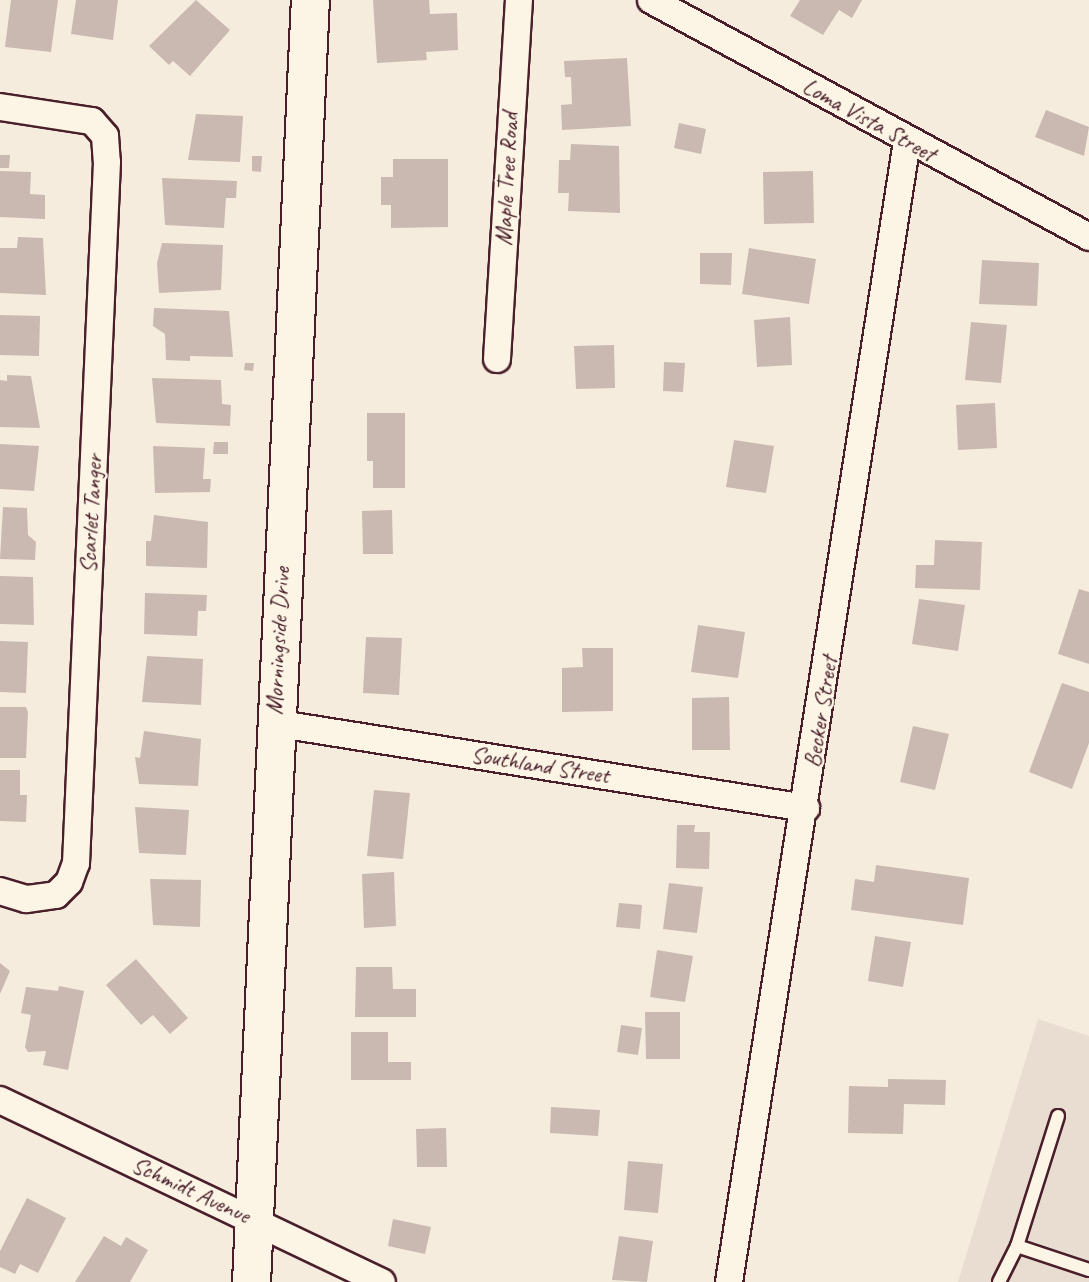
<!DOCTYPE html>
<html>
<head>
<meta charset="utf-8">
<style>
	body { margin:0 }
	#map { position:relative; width:1089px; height:1282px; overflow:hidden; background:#f5ecde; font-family:Caveat,sans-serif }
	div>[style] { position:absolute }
	.built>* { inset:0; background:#e8ddd0 }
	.building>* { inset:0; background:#cab9b1 }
	.roads { filter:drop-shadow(2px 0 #4a1f2b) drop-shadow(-2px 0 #4a1f2b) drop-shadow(0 2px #4a1f2b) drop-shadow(0 -2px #4a1f2b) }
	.lane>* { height:12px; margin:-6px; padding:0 6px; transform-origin:6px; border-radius:6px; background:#fcf5e5 }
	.street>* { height:26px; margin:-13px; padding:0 13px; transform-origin:13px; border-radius:13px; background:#fcf5e5 }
	.secondary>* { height:37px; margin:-18.5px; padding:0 18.5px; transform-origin:18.5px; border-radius:18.5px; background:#fcf5e5 }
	span { translate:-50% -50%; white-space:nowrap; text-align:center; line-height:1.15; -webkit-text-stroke:5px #fcf5e5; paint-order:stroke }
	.street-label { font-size:24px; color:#4a1f2b }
</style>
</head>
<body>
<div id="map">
	<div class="built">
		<i style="clip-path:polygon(1038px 1019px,1089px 1036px,1089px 1282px,958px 1282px)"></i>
	</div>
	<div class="building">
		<i style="clip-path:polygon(11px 0,58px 0,51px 52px,5px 47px)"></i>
		<i style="clip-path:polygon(76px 0,118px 0,113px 40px,71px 34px)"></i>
		<i style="clip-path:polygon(196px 0,230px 30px,190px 76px,173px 61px,169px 65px,149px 46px)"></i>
		<i style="clip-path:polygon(373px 0,429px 0,430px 14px,457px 13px,458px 50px,426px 52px,427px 60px,377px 63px)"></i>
		<i style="clip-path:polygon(800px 0,862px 0,852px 18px,839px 10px,823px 35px,790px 16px)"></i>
		<i style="clip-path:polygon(627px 58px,631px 126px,562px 130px,561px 105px,572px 104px,571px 77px,565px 77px,564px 61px)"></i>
		<i style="clip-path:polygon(1046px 110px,1089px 127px,1084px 156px,1035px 137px)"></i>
		<i style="clip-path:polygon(196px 114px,243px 116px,240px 162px,188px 160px)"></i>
		<i style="clip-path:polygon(679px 123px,706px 129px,701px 154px,674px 148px)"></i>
		<i style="clip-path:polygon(571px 144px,619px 146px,620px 213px,568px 211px,569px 193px,558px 193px,559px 160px,570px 160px)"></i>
		<i style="clip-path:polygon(0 155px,10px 155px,9px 168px,0 168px)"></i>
		<i style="clip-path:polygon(252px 156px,262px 156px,261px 172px,252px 171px)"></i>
		<i style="clip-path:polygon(393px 159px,448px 159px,448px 227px,391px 228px,391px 205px,381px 205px,381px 177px,393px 177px)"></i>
		<i style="clip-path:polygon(0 171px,31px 172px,30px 194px,45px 195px,45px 219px,0 217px)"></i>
		<i style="clip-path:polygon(813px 171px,814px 223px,764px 224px,763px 172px)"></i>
		<i style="clip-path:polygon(162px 178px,237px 181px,236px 198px,226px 198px,224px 228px,165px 225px)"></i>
		<i style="clip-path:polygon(18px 237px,43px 238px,46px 295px,0 293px,0 248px,17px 248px)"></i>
		<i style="clip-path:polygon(162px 243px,223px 245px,221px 290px,159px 293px,157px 263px)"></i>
		<i style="clip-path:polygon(749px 248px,816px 259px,809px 304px,742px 294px)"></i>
		<i style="clip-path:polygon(700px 253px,732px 253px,731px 285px,700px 284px)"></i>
		<i style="clip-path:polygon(982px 260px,1039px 263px,1037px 306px,979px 304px)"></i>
		<i style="clip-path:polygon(154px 308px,229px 311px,233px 357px,190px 356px,190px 361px,166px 360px,165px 334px,153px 326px)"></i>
		<i style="clip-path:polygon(0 315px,40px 316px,39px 356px,0 355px)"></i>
		<i style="clip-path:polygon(790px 317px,792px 365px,757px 367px,754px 320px)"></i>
		<i style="clip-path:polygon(971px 322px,1007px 325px,1001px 383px,965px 380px)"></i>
		<i style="clip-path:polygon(614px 345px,615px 388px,576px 389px,574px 346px)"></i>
		<i style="clip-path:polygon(664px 362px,685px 363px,683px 392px,663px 391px)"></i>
		<i style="clip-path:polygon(245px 363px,254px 363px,253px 371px,244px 370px)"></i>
		<i style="clip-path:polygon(7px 375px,31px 376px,40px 428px,0 427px,0 380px,7px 381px)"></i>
		<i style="clip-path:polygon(152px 378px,221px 380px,222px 404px,231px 405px,230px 426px,156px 423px)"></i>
		<i style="clip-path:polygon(995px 403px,997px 448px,958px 450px,956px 405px)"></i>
		<i style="clip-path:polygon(367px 413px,405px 413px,405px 488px,373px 488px,373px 461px,367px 461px)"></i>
		<i style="clip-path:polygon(734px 440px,774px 446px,766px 493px,726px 487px)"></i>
		<i style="clip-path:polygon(214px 442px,228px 442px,228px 454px,213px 454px)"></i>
		<i style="clip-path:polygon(0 444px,39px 446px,34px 491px,0 489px)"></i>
		<i style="clip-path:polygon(153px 446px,205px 448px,203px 479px,211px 479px,210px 492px,155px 493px)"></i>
		<i style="clip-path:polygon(3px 507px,27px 508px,28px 535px,36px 542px,35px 560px,0 559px)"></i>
		<i style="clip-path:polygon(392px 510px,393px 554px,363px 554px,362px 511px)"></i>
		<i style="clip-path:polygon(154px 515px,208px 522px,207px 568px,146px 566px,146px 541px,151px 541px)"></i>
		<i style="clip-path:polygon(935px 540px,982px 542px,980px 590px,915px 588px,916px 565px,934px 565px)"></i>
		<i style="clip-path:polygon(0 576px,33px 577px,34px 625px,0 624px)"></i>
		<i style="clip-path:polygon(1079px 589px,1089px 592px,1089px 664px,1058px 654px)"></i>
		<i style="clip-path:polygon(145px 593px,207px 595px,206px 611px,198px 611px,197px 636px,144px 634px)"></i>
		<i style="clip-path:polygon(919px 599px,965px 605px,958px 651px,912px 644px)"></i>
		<i style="clip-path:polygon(698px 625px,745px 632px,738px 678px,691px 672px)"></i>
		<i style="clip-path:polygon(366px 637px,402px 638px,399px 695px,363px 693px)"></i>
		<i style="clip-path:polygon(0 641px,28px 642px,26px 693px,0 692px)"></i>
		<i style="clip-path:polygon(582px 648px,613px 648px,613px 711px,562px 712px,562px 668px,583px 667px)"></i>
		<i style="clip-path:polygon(147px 656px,203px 659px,201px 705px,142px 702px)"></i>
		<i style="clip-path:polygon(1062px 683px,1089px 692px,1089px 743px,1072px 789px,1029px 772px)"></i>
		<i style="clip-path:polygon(729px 697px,730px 750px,692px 750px,692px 698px)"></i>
		<i style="clip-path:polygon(0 707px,26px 707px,28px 712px,26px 758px,0 758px)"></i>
		<i style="clip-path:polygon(913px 726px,949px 734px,935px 790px,900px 782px)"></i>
		<i style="clip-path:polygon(144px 731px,201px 739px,198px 786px,139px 784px,135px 757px,140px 758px)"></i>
		<i style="clip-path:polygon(0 770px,20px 770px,20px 795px,27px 795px,26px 822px,0 821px)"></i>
		<i style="clip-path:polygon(374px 790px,410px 793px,403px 859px,367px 856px)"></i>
		<i style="clip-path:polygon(135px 807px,189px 810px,186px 855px,139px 853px)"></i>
		<i style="clip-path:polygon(677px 825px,695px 825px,694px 832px,710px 832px,709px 869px,676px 868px)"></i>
		<i style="clip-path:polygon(876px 865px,969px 878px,963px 925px,851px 910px,855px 879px,874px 882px)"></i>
		<i style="clip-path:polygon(394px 872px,396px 926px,364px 928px,362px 874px)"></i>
		<i style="clip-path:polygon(150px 879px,201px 880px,200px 927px,153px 925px)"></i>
		<i style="clip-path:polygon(669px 883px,703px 887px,697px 933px,663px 929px)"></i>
		<i style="clip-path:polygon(619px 903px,642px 905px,640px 929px,616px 927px)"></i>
		<i style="clip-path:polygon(875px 936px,911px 942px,903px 987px,868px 981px)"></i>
		<i style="clip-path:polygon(657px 950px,693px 956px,685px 1002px,650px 997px)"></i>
		<i style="clip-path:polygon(136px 959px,188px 1018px,170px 1034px,153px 1015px,141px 1025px,106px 985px)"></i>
		<i style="clip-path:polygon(0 963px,10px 971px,0 994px)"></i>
		<i style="clip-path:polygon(356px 967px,392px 967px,393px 989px,416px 989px,416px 1017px,355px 1017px)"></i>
		<i style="clip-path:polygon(59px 986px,84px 991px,68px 1070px,43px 1065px,46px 1051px,28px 1052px,25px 1047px,31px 1015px,21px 1013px,26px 987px,58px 991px)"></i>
		<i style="clip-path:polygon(645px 1012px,680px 1012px,680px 1059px,646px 1059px)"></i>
		<i style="clip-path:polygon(621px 1025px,642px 1028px,638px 1055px,617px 1052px)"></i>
		<i style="clip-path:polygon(351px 1032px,388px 1032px,388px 1062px,411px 1062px,411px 1080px,351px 1080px)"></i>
		<i style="clip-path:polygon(888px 1079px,946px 1080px,945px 1105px,904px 1104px,903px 1134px,848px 1133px,849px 1086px,888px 1087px)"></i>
		<i style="clip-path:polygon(551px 1107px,600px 1110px,598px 1136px,550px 1133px)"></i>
		<i style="clip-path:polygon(446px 1128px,447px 1167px,417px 1167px,416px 1129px)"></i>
		<i style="clip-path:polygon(628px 1161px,663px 1164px,658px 1213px,624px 1210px)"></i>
		<i style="clip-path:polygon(27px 1198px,66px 1218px,38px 1273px,20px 1264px,15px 1274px,0 1267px,0 1251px)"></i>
		<i style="clip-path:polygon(393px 1219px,431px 1227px,425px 1254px,388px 1246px)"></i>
		<i style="clip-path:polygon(104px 1236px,121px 1246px,126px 1237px,148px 1250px,130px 1282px,75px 1282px)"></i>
		<i style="clip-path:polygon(619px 1236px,653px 1241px,647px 1282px,612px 1280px)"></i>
	</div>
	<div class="roads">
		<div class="lane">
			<i style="left:1058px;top:1116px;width:136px;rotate:107.5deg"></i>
			<i style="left:1017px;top:1246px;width:76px;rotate:18.4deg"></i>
			<i style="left:999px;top:1282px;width:40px;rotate:-63.4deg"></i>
		</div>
		<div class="street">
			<i style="left:651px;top:0;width:498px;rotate:28.4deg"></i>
			<i style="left:0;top:107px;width:93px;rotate:8.7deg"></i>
			<i style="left:92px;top:121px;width:20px;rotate:49deg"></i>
			<i style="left:105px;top:136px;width:26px;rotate:86deg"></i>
			<i style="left:107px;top:162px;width:702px;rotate:92.53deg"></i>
			<i style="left:76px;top:863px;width:20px;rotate:110deg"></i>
			<i style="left:69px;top:882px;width:18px;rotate:135deg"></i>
			<i style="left:56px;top:895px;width:30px;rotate:172deg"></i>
			<i style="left:26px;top:899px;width:27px;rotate:-163deg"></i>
			<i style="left:497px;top:359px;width:360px;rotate:-86.5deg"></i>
			<i style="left:274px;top:723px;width:539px;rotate:9.08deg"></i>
			<i style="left:0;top:1100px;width:423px;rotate:25.5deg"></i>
			<i style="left:729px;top:1282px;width:1154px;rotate:-81.13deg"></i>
		</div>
		<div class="secondary">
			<i style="left:251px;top:1282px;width:1283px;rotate:-87.37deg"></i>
		</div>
	</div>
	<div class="street-label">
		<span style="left:869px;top:120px;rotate:29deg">Loma Vista Street</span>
		<span style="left:507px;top:179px;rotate:-87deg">Maple Tree Road</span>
		<span style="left:91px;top:514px;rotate:-87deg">Scarlet Tanger</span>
		<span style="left:278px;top:641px;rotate:-87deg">Morningside Drive</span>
		<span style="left:821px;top:712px;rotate:-81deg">Becker Street</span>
		<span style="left:540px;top:765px;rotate:9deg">Southland Street</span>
		<span style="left:191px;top:1190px;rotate:25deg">Schmidt Avenue</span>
	</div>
</div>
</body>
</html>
